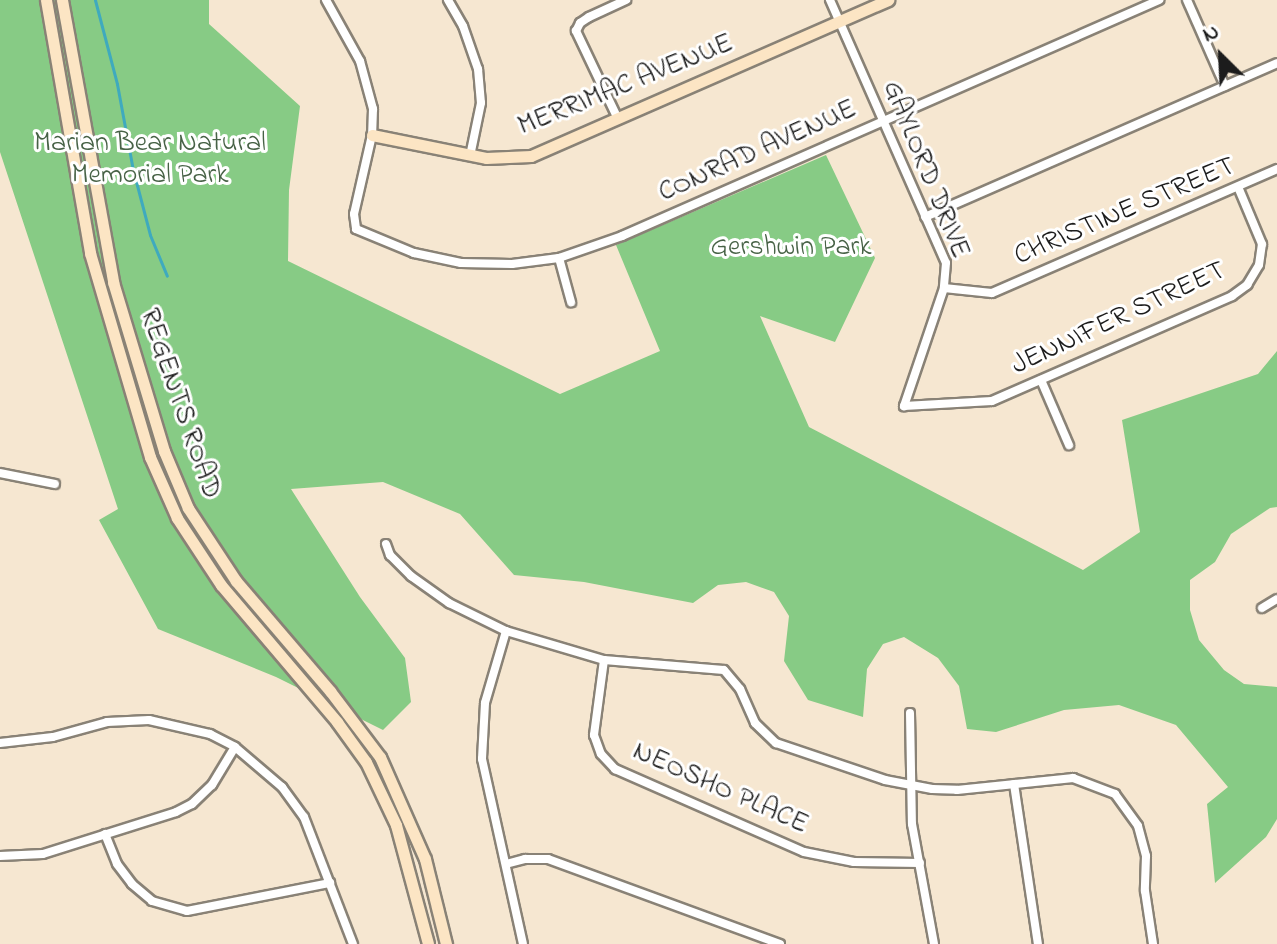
<!DOCTYPE html>
<html>
<head>
<meta charset="utf-8">
<style>
	body { margin:0 }
	#map { position:relative; width:1277px; height:944px; overflow:hidden; background:#f6e7d1; font-family:"Indie Flower",sans-serif }
	div>[style] { position:absolute }
	.green>* { inset:0; background:#87cb85 }
	.stream>* { height:3px; margin:-1.5px; padding:0 1.5px; transform-origin:1.5px; border-radius:1.5px; background:#3faabe }
	.roads { filter:drop-shadow(2px 0 #898276) drop-shadow(-2px 0 #898276) drop-shadow(0 2px #898276) drop-shadow(0 -2px #898276) }
	.street>* { height:8px; margin:-4px; padding:0 4px; transform-origin:4px; border-radius:4px; background:#fff }
	.secondary>* { height:11px; margin:-5.5px; padding:0 5.5px; transform-origin:5.5px; border-radius:5.5px; background:#fce5c4 }
	span { translate:-50% -50%; white-space:nowrap; text-align:center; line-height:1.15; -webkit-text-stroke:6px #fff; paint-order:stroke }
	.street-label { font-size:28px; color:#1c1c1c }
	.park-label { font-size:28px; color:#476246 }
	.north { position:absolute; left:1181px; top:16px; width:80px; height:80px; -webkit-text-stroke:6px #fff; paint-order:stroke; rotate:336deg; font-size:22px; font-weight:700; line-height:32px; text-align:center; color:#1c1c1c }
	.north::after { content:''; display:block; margin:auto; width:28px; height:36px; background:#1c1c1c; clip-path:polygon(50% 0,100% 100%,50% 72%,0 100%) }
</style>
</head>
<body>
<div id="map">
	<div class="green">
		<i style="clip-path:polygon(0 0,209px 0,209px 24px,300px 106px,289px 190px,288px 261px,560px 394px,660px 351px,616px 245px,826px 155px,875px 258px,835px 342px,760px 316px,809px 427px,1083px 570px,1140px 532px,1122px 420px,1258px 374px,1277px 351px,1277px 507px,1270px 508px,1231px 534px,1215px 562px,1190px 580px,1190px 610px,1199px 640px,1224px 670px,1244px 684px,1277px 687px,1277px 819px,1266px 837px,1215px 883px,1207px 804px,1228px 787px,1176px 725px,1119px 705px,1064px 710px,996px 732px,967px 729px,959px 686px,938px 658px,904px 637px,883px 644px,867px 669px,863px 717px,808px 700px,784px 661px,789px 616px,774px 592px,746px 582px,718px 585px,693px 603px,584px 582px,514px 575px,460px 514px,383px 482px,291px 489px,360px 597px,405px 658px,411px 702px,383px 730px,276px 677px,158px 629px,99px 520px,118px 509px,0 152px)"></i>
	</div>
	<div class="stream">
		<i style="left:95px;top:0;width:87px;rotate:75.3deg"></i>
		<i style="left:117px;top:84px;width:87px;rotate:79.5deg"></i>
		<i style="left:133px;top:170px;width:67px;rotate:75.3deg"></i>
		<i style="left:150px;top:235px;width:44px;rotate:67.5deg"></i>
	</div>
	<div class="roads">
		<div class="street">
			<i style="left:326px;top:0;width:70px;rotate:60.9deg"></i>
			<i style="left:360px;top:61px;width:50px;rotate:74.8deg"></i>
			<i style="left:373px;top:109px;width:26px;rotate:92deg"></i>
			<i style="left:372px;top:135px;width:81px;rotate:102.8deg"></i>
			<i style="left:354px;top:214px;width:15px;rotate:82deg"></i>
			<i style="left:356px;top:229px;width:63px;rotate:22.5deg"></i>
			<i style="left:414px;top:253px;width:48px;rotate:12deg"></i>
			<i style="left:461px;top:263px;width:51px;rotate:1.1deg"></i>
			<i style="left:512px;top:264px;width:47px;rotate:-7.3deg"></i>
			<i style="left:559px;top:258px;width:67px;rotate:-19.2deg"></i>
			<i style="left:622px;top:236px;width:587px;rotate:-23.72deg"></i>
			<i style="left:448px;top:0;width:30px;rotate:60deg"></i>
			<i style="left:463px;top:26px;width:46px;rotate:70.8deg"></i>
			<i style="left:478px;top:69px;width:34px;rotate:85deg"></i>
			<i style="left:481px;top:103px;width:54px;rotate:101.7deg"></i>
			<i style="left:830px;top:0;width:287px;rotate:66.2deg"></i>
			<i style="left:946px;top:263px;width:25px;rotate:95deg"></i>
			<i style="left:944px;top:288px;width:125px;rotate:108.7deg"></i>
			<i style="left:904px;top:406px;width:88px;rotate:-3.3deg"></i>
			<i style="left:992px;top:401px;width:262px;rotate:-23.6deg"></i>
			<i style="left:1232px;top:296px;width:19px;rotate:-36deg"></i>
			<i style="left:1247px;top:285px;width:23px;rotate:-59deg"></i>
			<i style="left:1259px;top:265px;width:21px;rotate:-82deg"></i>
			<i style="left:1262px;top:244px;width:62px;rotate:-112.8deg"></i>
			<i style="left:1187px;top:0;width:94px;rotate:66.2deg"></i>
			<i style="left:618px;top:119px;width:98px;rotate:-115.5deg"></i>
			<i style="left:576px;top:31px;width:9px;rotate:-63deg"></i>
			<i style="left:580px;top:23px;width:11px;rotate:-34deg"></i>
			<i style="left:589px;top:17px;width:41px;rotate:-24.7deg"></i>
			<i style="left:925px;top:217px;width:384px;rotate:-23.6deg"></i>
			<i style="left:559px;top:258px;width:46px;rotate:74.7deg"></i>
			<i style="left:944px;top:288px;width:48px;rotate:5.9deg"></i>
			<i style="left:992px;top:293px;width:311px;rotate:-23.5deg"></i>
			<i style="left:1041px;top:380px;width:71px;rotate:66.7deg"></i>
			<i style="left:0;top:473px;width:56px;rotate:11.3deg"></i>
			<i style="left:386px;top:544px;width:12px;rotate:70deg"></i>
			<i style="left:390px;top:555px;width:30px;rotate:45deg"></i>
			<i style="left:411px;top:576px;width:47px;rotate:35.4deg"></i>
			<i style="left:449px;top:603px;width:64px;rotate:26.2deg"></i>
			<i style="left:506px;top:631px;width:102px;rotate:16.5deg"></i>
			<i style="left:604px;top:660px;width:120px;rotate:4.8deg"></i>
			<i style="left:724px;top:670px;width:25px;rotate:50deg"></i>
			<i style="left:740px;top:689px;width:37px;rotate:66deg"></i>
			<i style="left:755px;top:723px;width:29px;rotate:44deg"></i>
			<i style="left:776px;top:743px;width:115px;rotate:18.7deg"></i>
			<i style="left:885px;top:780px;width:48px;rotate:10.8deg"></i>
			<i style="left:932px;top:789px;width:25px;rotate:2deg"></i>
			<i style="left:957px;top:790px;width:117px;rotate:-5.9deg"></i>
			<i style="left:1073px;top:778px;width:45px;rotate:20.9deg"></i>
			<i style="left:1115px;top:794px;width:39px;rotate:54deg"></i>
			<i style="left:1138px;top:826px;width:31px;rotate:75deg"></i>
			<i style="left:1146px;top:856px;width:35px;rotate:92deg"></i>
			<i style="left:1145px;top:891px;width:54px;rotate:81.4deg"></i>
			<i style="left:1262px;top:608px;width:17px;rotate:-31deg"></i>
			<i style="left:506px;top:631px;width:75px;rotate:106.3deg"></i>
			<i style="left:485px;top:703px;width:56px;rotate:93.1deg"></i>
			<i style="left:482px;top:759px;width:189px;rotate:77.5deg"></i>
			<i style="left:604px;top:660px;width:76px;rotate:97.6deg"></i>
			<i style="left:594px;top:735px;width:20px;rotate:70deg"></i>
			<i style="left:601px;top:754px;width:21px;rotate:47deg"></i>
			<i style="left:615px;top:769px;width:206px;rotate:23.7deg"></i>
			<i style="left:804px;top:852px;width:51px;rotate:11.3deg"></i>
			<i style="left:854px;top:862px;width:66px;rotate:0.9deg"></i>
			<i style="left:910px;top:713px;width:111px;rotate:89deg"></i>
			<i style="left:912px;top:824px;width:122px;rotate:79.6deg"></i>
			<i style="left:0;top:743px;width:53px;rotate:-6.5deg"></i>
			<i style="left:53px;top:737px;width:56px;rotate:-15.5deg"></i>
			<i style="left:107px;top:722px;width:42px;rotate:-2.7deg"></i>
			<i style="left:149px;top:720px;width:63px;rotate:12.9deg"></i>
			<i style="left:210px;top:734px;width:28px;rotate:27deg"></i>
			<i style="left:235px;top:747px;width:62px;rotate:40.4deg"></i>
			<i style="left:282px;top:787px;width:37px;rotate:54deg"></i>
			<i style="left:304px;top:817px;width:136px;rotate:68.9deg"></i>
			<i style="left:1014px;top:784px;width:162px;rotate:81.5deg"></i>
			<i style="left:105px;top:834px;width:32px;rotate:68deg"></i>
			<i style="left:117px;top:864px;width:25px;rotate:53deg"></i>
			<i style="left:132px;top:884px;width:26px;rotate:40deg"></i>
			<i style="left:152px;top:901px;width:36px;rotate:16deg"></i>
			<i style="left:187px;top:911px;width:146px;rotate:-11.1deg"></i>
			<i style="left:0;top:856px;width:43px;rotate:-2.7deg"></i>
			<i style="left:43px;top:854px;width:139px;rotate:-17.5deg"></i>
			<i style="left:176px;top:812px;width:18px;rotate:-27deg"></i>
			<i style="left:192px;top:804px;width:28px;rotate:-44deg"></i>
			<i style="left:212px;top:785px;width:44px;rotate:-58.8deg"></i>
			<i style="left:506px;top:864px;width:20px;rotate:-15deg"></i>
			<i style="left:525px;top:859px;width:23px"></i>
			<i style="left:548px;top:859px;width:247px;rotate:20.1deg"></i>
		</div>
		<div class="secondary">
			<i style="left:46px;top:0;width:257px;rotate:80.1deg"></i>
			<i style="left:90px;top:253px;width:213px;rotate:73.6deg"></i>
			<i style="left:150px;top:457px;width:67px;rotate:66.1deg"></i>
			<i style="left:177px;top:518px;width:80px;rotate:56.7deg"></i>
			<i style="left:221px;top:585px;width:180px;rotate:49.7deg"></i>
			<i style="left:337px;top:722px;width:49px;rotate:54.1deg"></i>
			<i style="left:366px;top:762px;width:70px;rotate:64.5deg"></i>
			<i style="left:396px;top:825px;width:123px;rotate:74.9deg"></i>
			<i style="left:62px;top:0;width:287px;rotate:79.7deg"></i>
			<i style="left:113px;top:282px;width:177px;rotate:73.2deg"></i>
			<i style="left:164px;top:451px;width:62px;rotate:67.2deg"></i>
			<i style="left:188px;top:508px;width:87px;rotate:56.7deg"></i>
			<i style="left:236px;top:581px;width:145px;rotate:49.5deg"></i>
			<i style="left:330px;top:691px;width:83px;rotate:52.9deg"></i>
			<i style="left:380px;top:757px;width:111px;rotate:66.2deg"></i>
			<i style="left:425px;top:859px;width:88px;rotate:76.1deg"></i>
			<i style="left:372px;top:135px;width:116px;rotate:11.4deg"></i>
			<i style="left:486px;top:158px;width:45px;rotate:-2.5deg"></i>
			<i style="left:531px;top:156px;width:390px;rotate:-23.6deg"></i>
		</div>
	</div>
	<div class="street-label">
		<span style="left:626px;top:86px;rotate:-22deg">MERRIMAC AVENUE</span>
		<span style="left:758px;top:152px;rotate:-24deg">CONRAD AVENUE</span>
		<span style="left:925px;top:170px;rotate:68deg">GAYLORD DRIVE</span>
		<span style="left:1125px;top:212px;rotate:-23deg">CHRISTINE STREET</span>
		<span style="left:1119px;top:319px;rotate:-25deg">JENNIFER STREET</span>
		<span style="left:179px;top:404px;rotate:71deg">REGENTS ROAD</span>
		<span style="left:720px;top:789px;rotate:24deg">NEOSHO PLACE</span>
	</div>
	<div class="park-label">
		<span style="left:150px;top:160px">Marian Bear Natural<br>Memorial Park</span>
		<span style="left:791px;top:248px">Gershwin Park</span>
	</div>
	<div class="north">N</div>
</div>
</body>
</html>
